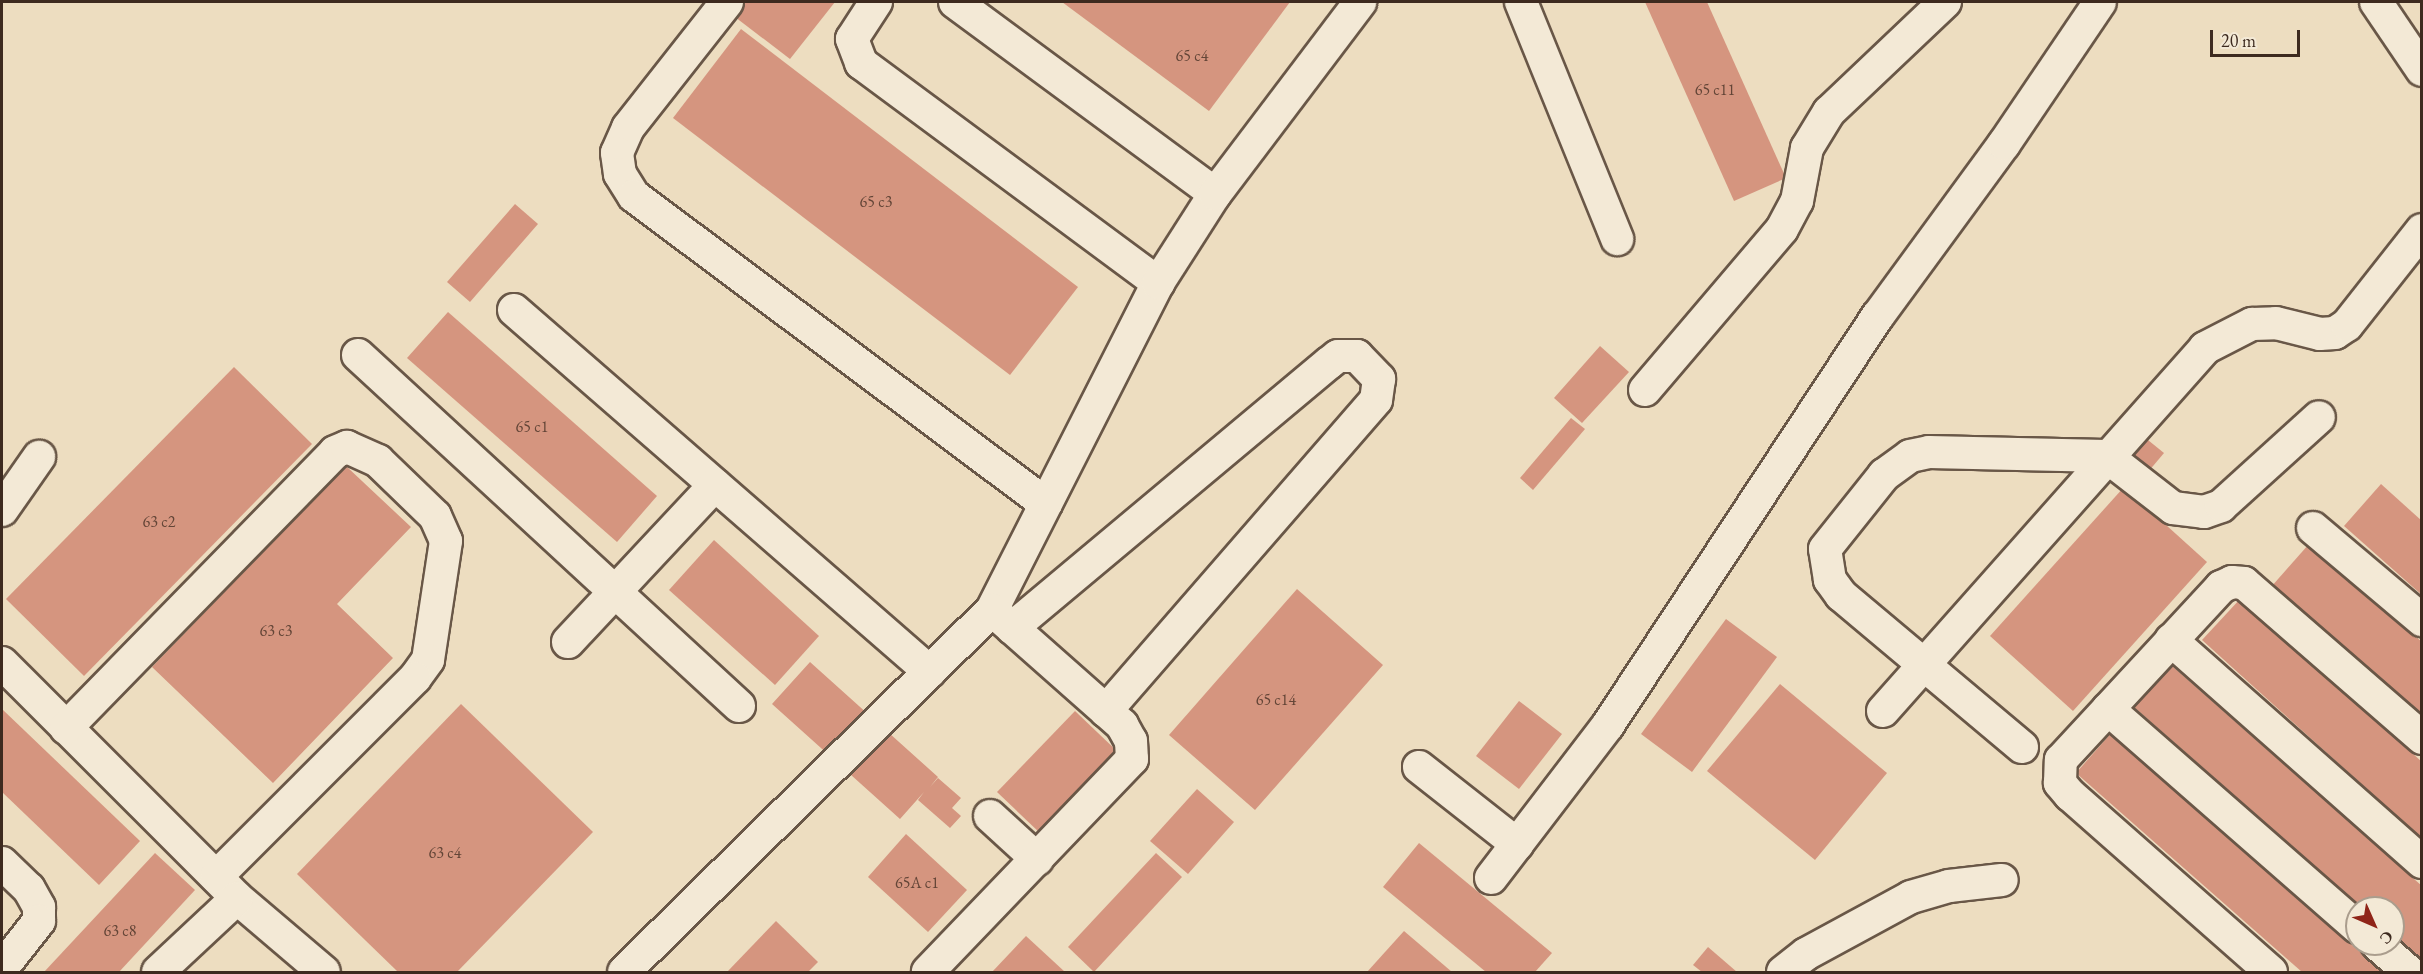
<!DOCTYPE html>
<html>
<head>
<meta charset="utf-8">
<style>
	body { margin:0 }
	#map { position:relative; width:2423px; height:974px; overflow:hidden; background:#edddc0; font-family:"EB Garamond",serif }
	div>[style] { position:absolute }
	.building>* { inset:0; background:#d5957f }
	.roads { filter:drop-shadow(2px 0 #695747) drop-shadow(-2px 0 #695747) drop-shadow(0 2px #695747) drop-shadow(0 -2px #695747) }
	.minor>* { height:32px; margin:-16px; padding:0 16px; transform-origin:16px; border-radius:16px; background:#f3e9d6 }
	span { translate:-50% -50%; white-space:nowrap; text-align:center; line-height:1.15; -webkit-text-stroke:4.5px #f3e9d6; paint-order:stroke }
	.number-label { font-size:16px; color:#634537 }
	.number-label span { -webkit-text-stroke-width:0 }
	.frame { position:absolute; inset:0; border:3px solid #3d2a1f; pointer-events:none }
	.north { position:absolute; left:2345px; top:896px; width:60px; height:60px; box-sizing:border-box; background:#f3e9d6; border:2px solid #aa9d8d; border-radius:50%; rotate:135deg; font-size:16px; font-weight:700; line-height:24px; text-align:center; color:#3d2a1f }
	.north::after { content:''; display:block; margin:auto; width:21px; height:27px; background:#8f2418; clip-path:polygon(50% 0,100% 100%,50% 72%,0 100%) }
	.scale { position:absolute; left:2210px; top:30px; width:90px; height:27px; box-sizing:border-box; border:3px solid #3d2a1f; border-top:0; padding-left:8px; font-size:18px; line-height:21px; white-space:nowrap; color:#3d2a1f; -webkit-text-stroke:4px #f3e9d6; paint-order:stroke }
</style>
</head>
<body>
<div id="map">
	<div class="building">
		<i style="clip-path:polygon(746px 2px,835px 2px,790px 59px,735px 17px)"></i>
		<i style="clip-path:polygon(1062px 2px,1290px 2px,1209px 111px)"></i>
		<i style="clip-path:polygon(1645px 2px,1707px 2px,1786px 178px,1734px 201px)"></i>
		<i style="clip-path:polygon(741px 29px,1078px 287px,1010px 375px,673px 118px)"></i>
		<i style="clip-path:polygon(515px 204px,538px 224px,470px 302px,447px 282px)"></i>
		<i style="clip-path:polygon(448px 312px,657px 496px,617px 542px,407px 358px)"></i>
		<i style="clip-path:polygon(1600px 346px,1629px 372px,1582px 423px,1554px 398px)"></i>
		<i style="clip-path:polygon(234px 367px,312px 444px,84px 676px,6px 599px)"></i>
		<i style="clip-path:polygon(1571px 418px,1585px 429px,1533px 490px,1520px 478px)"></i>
		<i style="clip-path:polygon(2143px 436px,2164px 453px,2148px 472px,2128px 454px)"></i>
		<i style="clip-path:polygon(346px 466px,411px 527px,337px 604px,393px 658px,273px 783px,152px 667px)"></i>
		<i style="clip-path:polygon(2381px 484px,2422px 521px,2422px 595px,2344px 526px)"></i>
		<i style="clip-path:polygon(2124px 487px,2207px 562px,2073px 711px,1990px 636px)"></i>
		<i style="clip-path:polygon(714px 540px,819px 636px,775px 685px,669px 590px)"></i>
		<i style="clip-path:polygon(2309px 544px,2422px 642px,2422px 718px,2271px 587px)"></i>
		<i style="clip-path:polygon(1297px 589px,1383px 665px,1255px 810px,1169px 735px)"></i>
		<i style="clip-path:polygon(2241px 598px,2422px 762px,2422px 839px,2202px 640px)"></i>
		<i style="clip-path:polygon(1726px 619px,1777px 657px,1692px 772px,1641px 734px)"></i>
		<i style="clip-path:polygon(810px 662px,938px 777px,930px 787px,938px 778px,961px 798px,952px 808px,961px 816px,950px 828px,918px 800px,924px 792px,900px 819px,772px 704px)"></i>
		<i style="clip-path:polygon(2171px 665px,2422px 886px,2422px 961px,2393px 936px,2393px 908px,2362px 908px,2134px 707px)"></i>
		<i style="clip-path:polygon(1780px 684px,1887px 773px,1815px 860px,1707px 771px)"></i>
		<i style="clip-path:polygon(1519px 701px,1562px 734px,1519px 789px,1476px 756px)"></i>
		<i style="clip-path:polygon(461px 704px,593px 832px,457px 972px,398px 972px,297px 874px)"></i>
		<i style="clip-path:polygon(2px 709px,140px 841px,99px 885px,2px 792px)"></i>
		<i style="clip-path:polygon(1075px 711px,1119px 753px,1041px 834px,997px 792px)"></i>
		<i style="clip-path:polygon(2113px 731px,2387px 972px,2302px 972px,2076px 773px)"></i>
		<i style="clip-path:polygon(1197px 789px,1234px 822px,1188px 874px,1150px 841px)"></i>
		<i style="clip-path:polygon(906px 834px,967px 890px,928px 932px,868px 877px)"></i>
		<i style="clip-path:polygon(1419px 843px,1552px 953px,1535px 972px,1486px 972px,1383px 887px)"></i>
		<i style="clip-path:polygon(155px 853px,195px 890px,119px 972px,44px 972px)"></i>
		<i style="clip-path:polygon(1156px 853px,1182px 877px,1094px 972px,1068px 947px)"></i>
		<i style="clip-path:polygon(776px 921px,818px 962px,808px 972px,727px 972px)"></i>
		<i style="clip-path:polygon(1404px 931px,1452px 972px,1367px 972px)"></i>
		<i style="clip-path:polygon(1026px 936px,1065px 972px,992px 972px)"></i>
		<i style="clip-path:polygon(1708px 947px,1737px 972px,1702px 972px,1693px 965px)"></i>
	</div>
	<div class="roads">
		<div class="minor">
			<i style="left:727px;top:2px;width:160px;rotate:128.2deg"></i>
			<i style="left:628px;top:128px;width:27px;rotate:114deg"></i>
			<i style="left:617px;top:153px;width:21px;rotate:82deg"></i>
			<i style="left:620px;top:174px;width:26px;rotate:58deg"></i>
			<i style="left:634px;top:196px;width:514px;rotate:36.78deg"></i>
			<i style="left:876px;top:2px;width:44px;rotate:123deg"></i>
			<i style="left:852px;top:39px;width:26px;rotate:69deg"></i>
			<i style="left:861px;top:63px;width:370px;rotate:36.5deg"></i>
			<i style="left:955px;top:2px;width:323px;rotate:36.4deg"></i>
			<i style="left:1521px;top:2px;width:256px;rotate:67.9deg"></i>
			<i style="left:2376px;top:2px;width:82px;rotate:55.9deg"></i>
			<i style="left:514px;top:310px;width:551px;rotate:41.03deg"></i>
			<i style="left:358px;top:355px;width:518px;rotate:42.65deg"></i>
			<i style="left:1645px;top:390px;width:211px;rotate:-49.6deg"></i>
			<i style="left:1782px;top:229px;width:32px;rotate:-62deg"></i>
			<i style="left:1797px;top:201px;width:54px;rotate:-79.3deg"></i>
			<i style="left:1807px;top:148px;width:42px;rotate:-58.6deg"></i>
			<i style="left:1829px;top:112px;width:160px;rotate:-43.5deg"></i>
			<i style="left:2px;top:510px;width:65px;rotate:-55.1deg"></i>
			<i style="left:2313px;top:528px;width:143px;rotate:40.2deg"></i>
			<i style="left:992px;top:610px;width:367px;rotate:-63.1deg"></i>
			<i style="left:1158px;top:283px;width:106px;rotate:-57.4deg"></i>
			<i style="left:1215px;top:194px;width:241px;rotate:-52.9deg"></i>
			<i style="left:1012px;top:628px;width:413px;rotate:-39.9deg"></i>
			<i style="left:1329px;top:363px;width:11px;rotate:-38deg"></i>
			<i style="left:1338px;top:356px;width:19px"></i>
			<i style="left:1357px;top:356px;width:32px;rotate:46deg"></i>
			<i style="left:1379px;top:379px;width:21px;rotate:98deg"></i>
			<i style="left:1376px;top:400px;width:412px;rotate:131deg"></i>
			<i style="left:2171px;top:640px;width:335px;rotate:41.5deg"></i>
			<i style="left:568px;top:642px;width:215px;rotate:-46.9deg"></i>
			<i style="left:2px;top:663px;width:332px;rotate:45deg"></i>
			<i style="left:237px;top:898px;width:114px;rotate:40.4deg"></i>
			<i style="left:2108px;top:709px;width:331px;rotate:41.2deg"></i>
			<i style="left:1883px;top:711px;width:485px;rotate:-48.4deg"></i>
			<i style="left:2205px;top:348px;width:53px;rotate:-27.1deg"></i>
			<i style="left:2252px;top:324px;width:24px;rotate:-2deg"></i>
			<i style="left:2276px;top:323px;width:45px;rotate:14deg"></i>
			<i style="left:2320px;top:334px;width:15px;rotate:-4deg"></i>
			<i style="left:2335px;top:333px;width:14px;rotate:-34deg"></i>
			<i style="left:2347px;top:325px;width:121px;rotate:-51.7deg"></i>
			<i style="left:66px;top:728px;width:385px;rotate:-45.7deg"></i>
			<i style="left:335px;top:452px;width:13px;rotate:-23deg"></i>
			<i style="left:347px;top:447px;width:34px;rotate:24deg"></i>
			<i style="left:378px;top:461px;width:79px;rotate:44deg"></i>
			<i style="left:435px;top:516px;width:27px;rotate:66deg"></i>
			<i style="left:446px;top:541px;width:120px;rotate:98.6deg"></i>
			<i style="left:428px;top:660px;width:22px;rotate:126deg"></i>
			<i style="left:415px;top:678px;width:281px;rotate:135deg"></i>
			<i style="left:2022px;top:747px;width:236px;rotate:-140deg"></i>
			<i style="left:1841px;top:595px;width:19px;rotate:-126deg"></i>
			<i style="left:1830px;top:580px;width:31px;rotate:-99deg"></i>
			<i style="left:1825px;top:549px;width:95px;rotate:-51.4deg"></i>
			<i style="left:1884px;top:475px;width:32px;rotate:-36deg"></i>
			<i style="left:1910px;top:456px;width:19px;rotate:-12deg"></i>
			<i style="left:1929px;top:452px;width:177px;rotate:1.3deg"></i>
			<i style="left:2106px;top:456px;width:85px;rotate:37.8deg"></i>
			<i style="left:2173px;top:508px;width:31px;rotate:7deg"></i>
			<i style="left:2204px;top:512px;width:18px;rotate:-19deg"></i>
			<i style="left:2221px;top:506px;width:132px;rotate:-42.2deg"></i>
			<i style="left:1419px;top:767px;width:125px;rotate:38.2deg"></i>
			<i style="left:990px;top:816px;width:64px;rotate:42.5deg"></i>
			<i style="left:2px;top:863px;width:37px;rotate:44deg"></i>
			<i style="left:29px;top:889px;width:21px;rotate:61deg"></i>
			<i style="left:39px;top:907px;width:14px;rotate:90deg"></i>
			<i style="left:39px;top:921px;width:60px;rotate:128.2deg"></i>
			<i style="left:1491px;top:878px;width:193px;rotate:-52.6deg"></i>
			<i style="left:1608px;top:725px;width:490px;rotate:-56.6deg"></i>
			<i style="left:1878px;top:316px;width:213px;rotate:-53.8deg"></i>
			<i style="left:2004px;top:144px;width:171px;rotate:-55.9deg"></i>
			<i style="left:2377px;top:944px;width:43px;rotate:41.2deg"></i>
			<i style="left:158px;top:972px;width:108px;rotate:-43.1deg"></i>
			<i style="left:624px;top:972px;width:516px;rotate:-44.53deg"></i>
			<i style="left:992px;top:610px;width:174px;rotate:41.5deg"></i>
			<i style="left:1122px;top:725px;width:18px;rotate:61deg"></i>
			<i style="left:1131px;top:741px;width:18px;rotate:87deg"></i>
			<i style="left:1132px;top:759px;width:295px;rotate:133.8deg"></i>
			<i style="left:1783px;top:972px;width:29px;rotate:-38deg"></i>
			<i style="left:1806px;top:954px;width:119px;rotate:-28.5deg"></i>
			<i style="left:1911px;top:897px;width:40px;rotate:-16deg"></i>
			<i style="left:1949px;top:886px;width:53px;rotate:-6.5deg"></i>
			<i style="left:2271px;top:972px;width:268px;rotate:-138.6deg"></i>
			<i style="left:2070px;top:795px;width:16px;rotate:-130deg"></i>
			<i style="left:2060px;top:783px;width:23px;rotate:-88deg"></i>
			<i style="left:2061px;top:760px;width:236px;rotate:-47.2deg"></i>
			<i style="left:2221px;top:587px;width:12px;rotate:-24deg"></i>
			<i style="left:2232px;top:582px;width:12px;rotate:5deg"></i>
			<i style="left:2244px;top:583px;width:236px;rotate:41deg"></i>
		</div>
	</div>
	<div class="number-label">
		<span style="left:1192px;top:56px">65 с4</span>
		<span style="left:1715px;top:90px">65 с11</span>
		<span style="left:876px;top:202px">65 с3</span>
		<span style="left:532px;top:427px">65 с1</span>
		<span style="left:159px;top:522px">63 с2</span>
		<span style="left:276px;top:631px">63 с3</span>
		<span style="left:1276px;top:700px">65 с14</span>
		<span style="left:445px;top:853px">63 с4</span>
		<span style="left:917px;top:883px">65А с1</span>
		<span style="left:120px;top:931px">63 с8</span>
	</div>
	<div class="frame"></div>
	<div class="north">С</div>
	<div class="scale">20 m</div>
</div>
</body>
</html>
